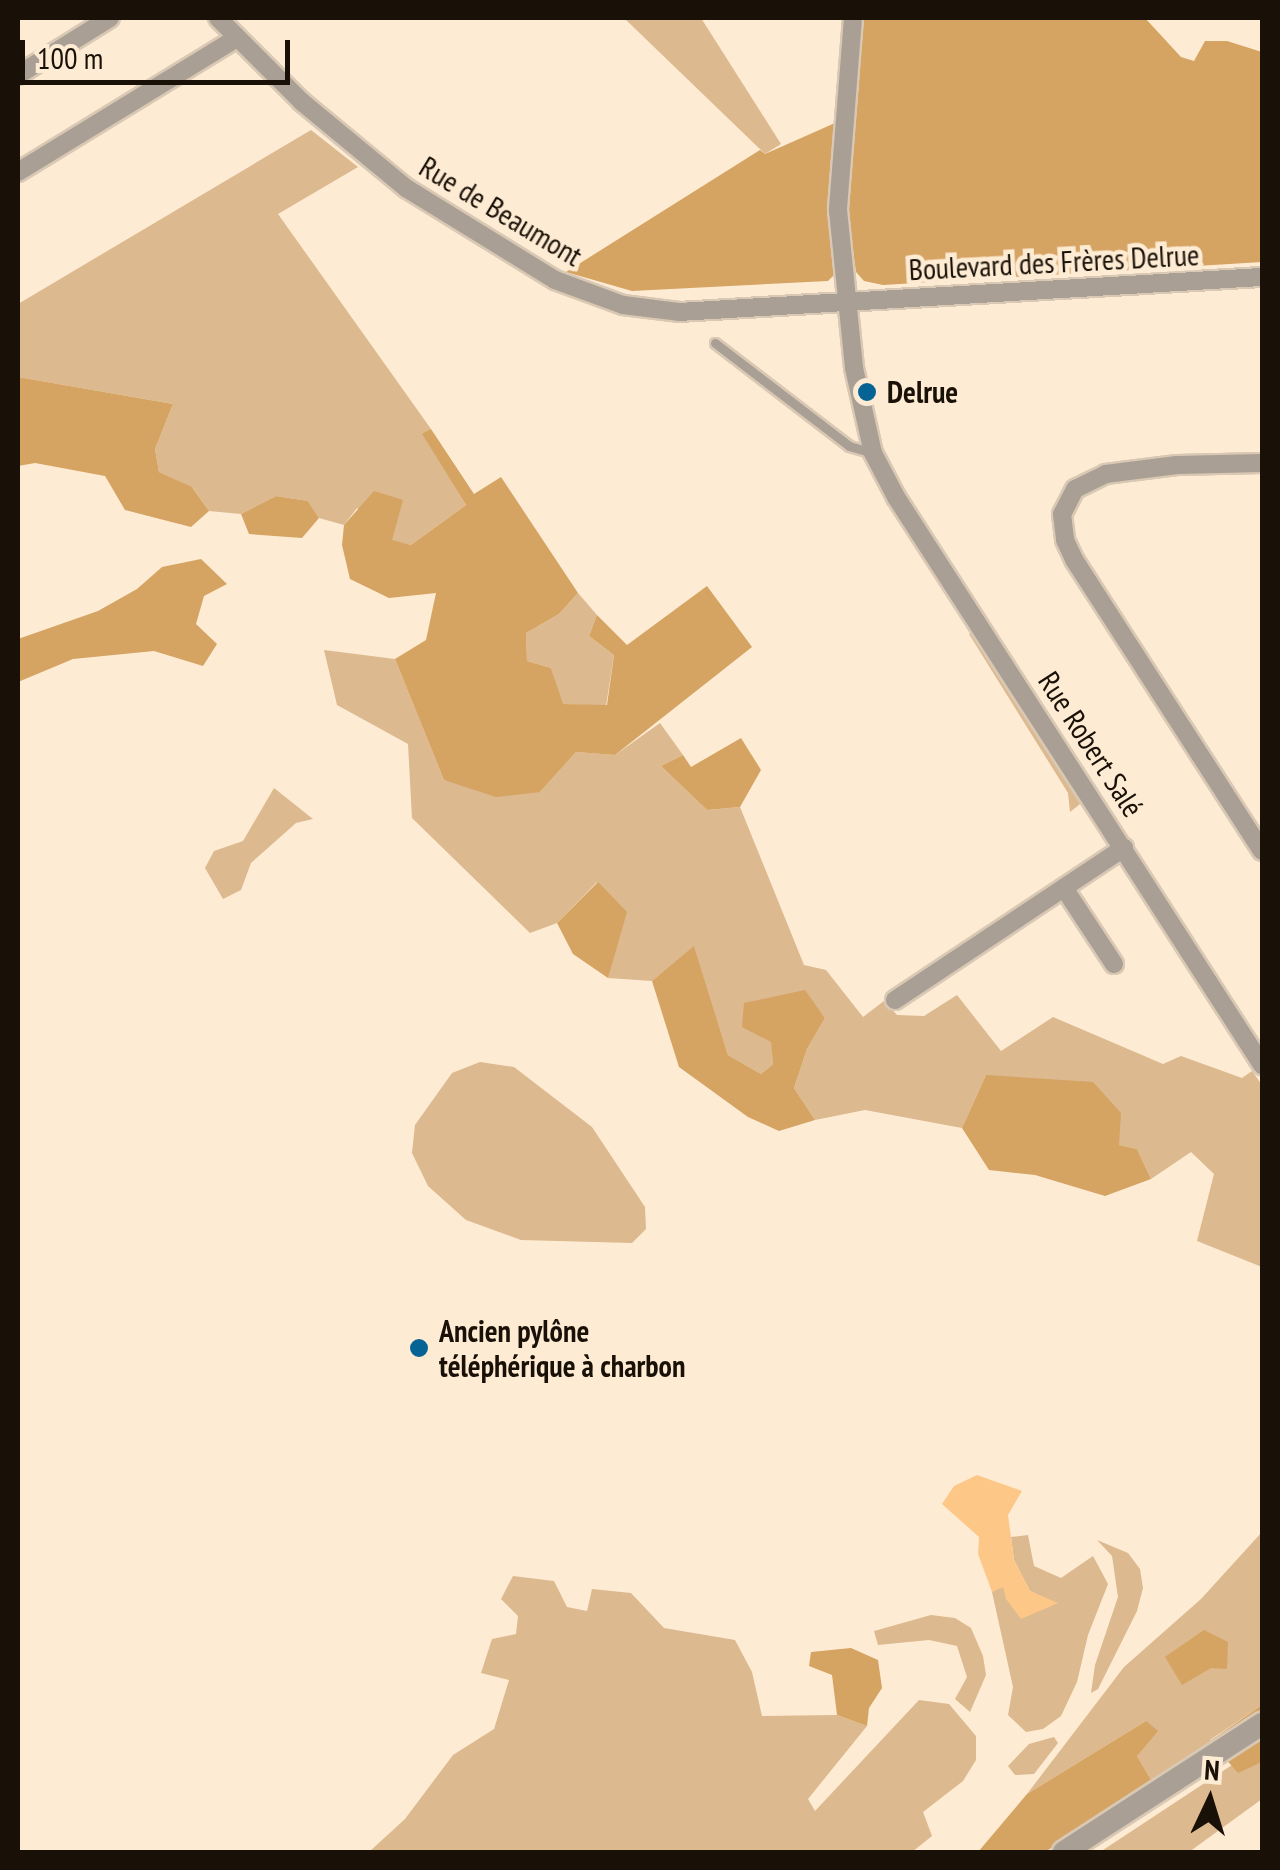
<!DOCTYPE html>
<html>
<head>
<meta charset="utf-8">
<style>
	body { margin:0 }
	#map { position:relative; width:1280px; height:1870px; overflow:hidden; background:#feebd4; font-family:"PT Sans Narrow",sans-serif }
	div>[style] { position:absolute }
	.green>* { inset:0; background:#dcb98f }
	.forest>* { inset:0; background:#d5a362 }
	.water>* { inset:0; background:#fdc887 }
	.roads { filter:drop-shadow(2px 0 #d9c8b3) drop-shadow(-2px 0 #d9c8b3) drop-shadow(0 2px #d9c8b3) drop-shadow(0 -2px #d9c8b3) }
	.service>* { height:9px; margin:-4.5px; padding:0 4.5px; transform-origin:4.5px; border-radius:4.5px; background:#a99f94 }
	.minor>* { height:18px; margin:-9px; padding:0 9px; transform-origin:9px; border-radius:9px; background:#a99f94 }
	.tertiary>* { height:22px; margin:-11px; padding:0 11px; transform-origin:11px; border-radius:11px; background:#a99f94 }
	.dots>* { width:28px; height:28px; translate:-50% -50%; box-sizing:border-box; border:5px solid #feebd4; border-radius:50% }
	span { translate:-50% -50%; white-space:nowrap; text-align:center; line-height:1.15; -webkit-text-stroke:9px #feebd4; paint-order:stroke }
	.street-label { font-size:30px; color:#191107 }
	.poi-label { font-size:30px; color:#191107; font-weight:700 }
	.left { translate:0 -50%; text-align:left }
	.frame { position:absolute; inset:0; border:20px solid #191107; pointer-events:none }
	.north { position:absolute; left:1160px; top:1750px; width:100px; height:100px; -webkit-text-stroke:8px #feebd4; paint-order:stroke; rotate:4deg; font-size:28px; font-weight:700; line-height:40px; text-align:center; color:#191107 }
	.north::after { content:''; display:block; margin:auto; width:35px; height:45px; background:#191107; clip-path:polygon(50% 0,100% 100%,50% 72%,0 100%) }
	.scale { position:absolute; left:20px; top:40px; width:270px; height:45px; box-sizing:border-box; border:5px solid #191107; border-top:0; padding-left:12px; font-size:30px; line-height:35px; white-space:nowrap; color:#191107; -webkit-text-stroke:8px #feebd4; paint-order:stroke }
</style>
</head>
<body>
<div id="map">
	<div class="green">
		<i style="clip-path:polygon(624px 18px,701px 18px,781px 144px,765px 154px)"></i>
		<i style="clip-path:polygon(311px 130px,358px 167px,278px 214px,431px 429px,423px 435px,466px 505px,411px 545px,391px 541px,357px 508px,344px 525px,319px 518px,308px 501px,276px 496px,241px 514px,209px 511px,193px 488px,159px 472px,155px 449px,173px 404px,18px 377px,18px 304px)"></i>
		<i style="clip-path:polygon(578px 593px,597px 615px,589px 636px,614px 655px,606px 706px,562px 704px,551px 668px,527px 661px,526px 633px,559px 614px)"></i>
		<i style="clip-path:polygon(977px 630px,1085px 800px,1070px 812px,1068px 793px,969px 634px)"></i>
		<i style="clip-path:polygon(324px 650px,395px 659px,444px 780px,540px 792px,576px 752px,615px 755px,660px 723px,683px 755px,661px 766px,707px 810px,740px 807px,804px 965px,826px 970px,863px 1017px,884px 1001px,897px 1015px,924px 1016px,957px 995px,1001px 1051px,1053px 1017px,1163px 1064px,1181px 1056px,1242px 1078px,1252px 1071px,1262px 1085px,1262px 1267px,1197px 1241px,1214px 1174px,1191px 1152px,1151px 1179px,1137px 1149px,1119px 1145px,986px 1075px,962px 1128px,865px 1110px,815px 1120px,794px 1088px,807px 1049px,825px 1018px,805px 991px,769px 1001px,773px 1064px,761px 1074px,728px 1055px,694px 947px,652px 981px,608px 978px,614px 952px,597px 882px,557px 923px,530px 933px,412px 818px,408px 744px,337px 705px)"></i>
		<i style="clip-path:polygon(274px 788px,313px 819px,296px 823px,251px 863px,241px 890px,223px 899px,205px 868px,214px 851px,243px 841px)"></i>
		<i style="clip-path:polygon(480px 1062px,514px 1067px,592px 1127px,645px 1207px,646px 1229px,632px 1243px,521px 1240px,466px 1220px,428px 1186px,412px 1153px,415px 1125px,452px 1073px)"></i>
		<i style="clip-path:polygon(1262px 1532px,1262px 1705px,1210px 1740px,1214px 1745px,1153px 1783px,1137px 1756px,1146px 1721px,1027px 1794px,1124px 1667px,1201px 1599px)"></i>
		<i style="clip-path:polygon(1028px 1535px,1034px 1566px,1061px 1578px,1093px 1556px,1108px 1584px,1088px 1635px,1077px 1682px,1061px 1716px,1043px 1729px,1026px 1732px,1008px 1715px,1013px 1687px,992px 1592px,1002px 1586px,1056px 1603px,1030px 1591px,1014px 1560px,1011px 1537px)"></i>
		<i style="clip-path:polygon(1097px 1540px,1128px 1553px,1140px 1569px,1143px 1588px,1137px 1611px,1098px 1689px,1091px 1693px,1095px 1665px,1118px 1597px,1112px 1556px)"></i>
		<i style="clip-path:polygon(513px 1576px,554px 1581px,567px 1607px,587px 1611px,592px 1589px,631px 1593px,664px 1628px,735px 1640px,752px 1672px,762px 1716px,837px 1715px,867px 1726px,808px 1799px,815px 1811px,919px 1700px,949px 1704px,976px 1736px,976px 1760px,963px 1781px,923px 1812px,932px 1836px,912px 1852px,369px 1852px,405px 1819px,453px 1755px,494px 1729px,509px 1680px,481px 1673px,492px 1639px,516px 1634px,518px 1616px,501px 1599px)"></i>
		<i style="clip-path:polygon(931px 1615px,955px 1618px,971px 1628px,983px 1656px,986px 1675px,970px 1712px,955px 1699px,967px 1677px,957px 1646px,929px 1640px,878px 1645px,874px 1631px)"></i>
		<i style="clip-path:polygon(1054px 1737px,1058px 1743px,1034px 1774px,1015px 1775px,1008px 1766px,1029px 1744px)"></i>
		<i style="clip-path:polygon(1262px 1762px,1262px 1799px,1189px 1852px,1100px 1852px,1232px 1765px,1238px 1772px)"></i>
	</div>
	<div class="forest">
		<i style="clip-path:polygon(861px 18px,1145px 18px,1181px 57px,1194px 61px,1205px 41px,1227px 41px,1262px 52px,1262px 262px,883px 285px,864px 281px,856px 272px,847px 210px)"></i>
		<i style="clip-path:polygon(835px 123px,829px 209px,836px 273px,828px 281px,632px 291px,566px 272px,760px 150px,765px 154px)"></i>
		<i style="clip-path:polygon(18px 377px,173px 404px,155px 449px,159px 472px,192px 487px,209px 511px,191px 527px,125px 510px,105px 476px,35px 463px,18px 466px)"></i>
		<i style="clip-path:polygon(431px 429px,474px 494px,501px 477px,578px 593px,559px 614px,526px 633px,527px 661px,551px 668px,563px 704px,607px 705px,614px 655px,589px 636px,597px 615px,627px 645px,707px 586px,752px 647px,615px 755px,576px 752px,540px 792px,496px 797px,444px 780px,395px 659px,426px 640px,436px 593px,389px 598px,350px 579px,342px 545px,344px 525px,374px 491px,403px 500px,392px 540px,411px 545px,466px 505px,422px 434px)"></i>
		<i style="clip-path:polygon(276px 496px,308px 501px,319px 518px,302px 538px,249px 534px,241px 514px)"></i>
		<i style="clip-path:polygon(201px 559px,227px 584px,204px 596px,196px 624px,217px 644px,203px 666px,154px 651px,73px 659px,18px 682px,18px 639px,98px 611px,137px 589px,162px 567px)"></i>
		<i style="clip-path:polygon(741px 738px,761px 770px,740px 807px,707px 810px,661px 766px,683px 755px,691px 767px)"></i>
		<i style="clip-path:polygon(598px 882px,627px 912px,608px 978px,573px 954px,557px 923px)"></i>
		<i style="clip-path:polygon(694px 946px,728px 1055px,761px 1074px,773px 1064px,771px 1042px,742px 1027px,744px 1003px,805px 990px,825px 1018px,807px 1049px,794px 1088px,815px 1120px,779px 1131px,748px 1117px,679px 1067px,652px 981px)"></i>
		<i style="clip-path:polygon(986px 1075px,1093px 1082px,1121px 1113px,1119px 1145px,1137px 1149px,1151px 1179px,1105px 1196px,1035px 1175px,989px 1170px,962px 1128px)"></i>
		<i style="clip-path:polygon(1204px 1630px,1228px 1642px,1227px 1669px,1211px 1668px,1182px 1685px,1165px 1657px)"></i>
		<i style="clip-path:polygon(851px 1648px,878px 1660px,882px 1688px,869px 1708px,867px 1726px,837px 1715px,832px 1675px,809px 1666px,811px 1652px)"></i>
		<i style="clip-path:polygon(1262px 1705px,1262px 1762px,1238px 1773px,1210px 1741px)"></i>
		<i style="clip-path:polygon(1146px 1721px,1158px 1731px,1137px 1756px,1153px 1783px,1045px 1852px,978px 1852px,1027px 1794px)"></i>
	</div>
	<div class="water">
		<i style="clip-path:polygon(977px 1475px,1022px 1491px,1008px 1515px,1014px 1560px,1030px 1591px,1058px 1603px,1021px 1619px,1006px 1599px,1003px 1587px,992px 1592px,978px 1554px,979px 1537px,942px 1504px,954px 1486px)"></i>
	</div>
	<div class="roads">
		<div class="service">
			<i style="left:715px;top:343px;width:169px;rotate:37.5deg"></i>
			<i style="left:849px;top:446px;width:25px;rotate:16deg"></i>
		</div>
		<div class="minor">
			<i style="left:218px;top:18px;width:119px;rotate:45deg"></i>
			<i style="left:302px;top:102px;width:135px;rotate:39.6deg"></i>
			<i style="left:406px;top:188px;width:175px;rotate:31.7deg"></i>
			<i style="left:555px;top:280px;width:72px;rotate:20.2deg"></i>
			<i style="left:623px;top:305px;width:56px;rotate:7.1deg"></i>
			<i style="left:679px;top:312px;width:584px;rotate:-3.44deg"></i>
			<i style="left:853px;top:18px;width:193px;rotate:94.5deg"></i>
			<i style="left:838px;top:210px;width:159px;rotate:84.2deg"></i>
			<i style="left:854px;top:368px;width:87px;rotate:77.4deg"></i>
			<i style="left:873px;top:453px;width:50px;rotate:62.4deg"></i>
			<i style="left:896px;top:497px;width:676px;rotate:57.2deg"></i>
			<i style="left:18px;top:75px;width:108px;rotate:-31.8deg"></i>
			<i style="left:18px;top:172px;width:257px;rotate:-31.5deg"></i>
			<i style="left:1262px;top:463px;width:85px;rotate:178.7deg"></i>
			<i style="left:1177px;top:465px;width:72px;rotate:172.8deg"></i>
			<i style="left:1106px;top:474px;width:34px;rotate:154deg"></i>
			<i style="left:1075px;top:489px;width:28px;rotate:117deg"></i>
			<i style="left:1062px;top:514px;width:26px;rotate:83deg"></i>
			<i style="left:1065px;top:540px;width:23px;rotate:65deg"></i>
			<i style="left:1075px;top:561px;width:345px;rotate:57.2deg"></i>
			<i style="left:1064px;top:888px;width:91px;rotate:56.7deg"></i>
			<i style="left:895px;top:1000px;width:275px;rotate:-33.6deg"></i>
		</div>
		<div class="tertiary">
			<i style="left:1064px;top:1852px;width:236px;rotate:-32.9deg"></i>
		</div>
	</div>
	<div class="dots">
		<i style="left:867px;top:392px;background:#066494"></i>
		<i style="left:419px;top:1348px;background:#066494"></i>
	</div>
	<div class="street-label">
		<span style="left:501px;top:211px;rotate:31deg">Rue de Beaumont</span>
		<span style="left:1054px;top:262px;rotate:-3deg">Boulevard des Frères Delrue</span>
		<span style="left:1091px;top:744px;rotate:57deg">Rue Robert Salé</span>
	</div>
	<div class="poi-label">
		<span class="left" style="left:887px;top:392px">Delrue</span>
		<span class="left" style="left:439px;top:1348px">Ancien pylône<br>téléphérique à charbon</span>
	</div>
	<div class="frame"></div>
	<div class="north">N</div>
	<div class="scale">100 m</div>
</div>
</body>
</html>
